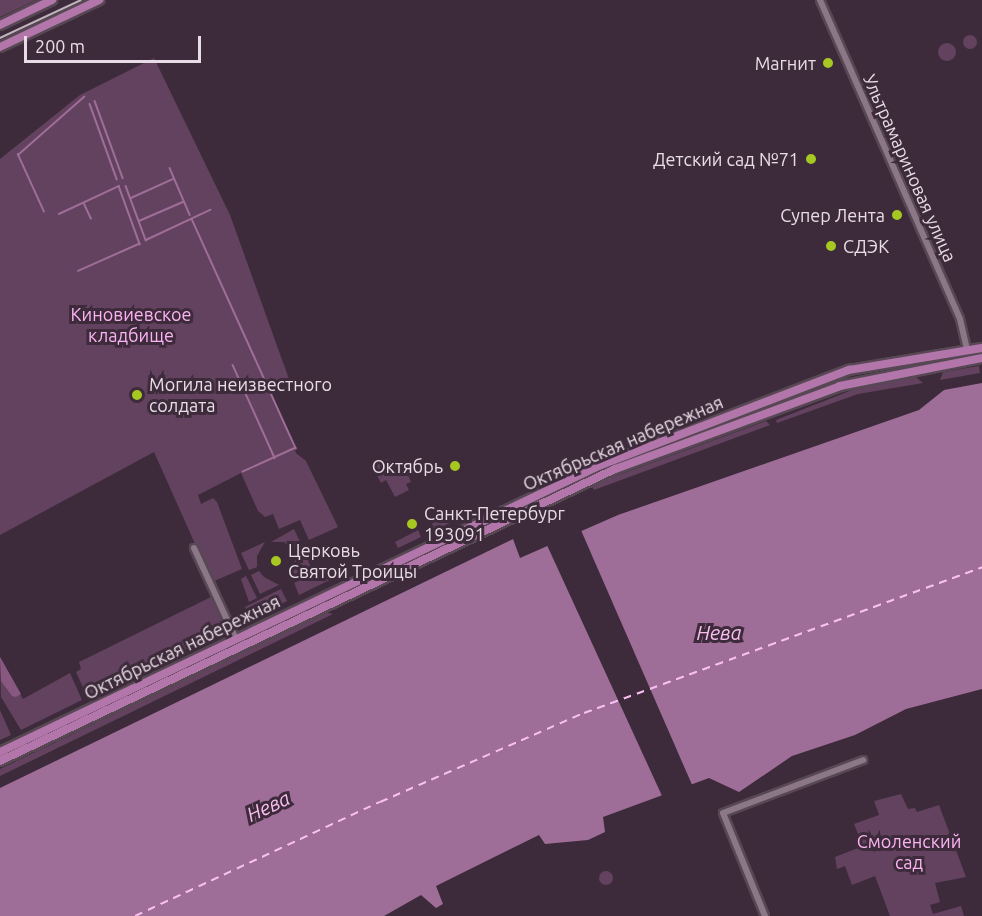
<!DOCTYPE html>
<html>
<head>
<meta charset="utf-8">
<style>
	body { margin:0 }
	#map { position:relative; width:982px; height:916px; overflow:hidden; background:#3d2b3b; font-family:Ubuntu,sans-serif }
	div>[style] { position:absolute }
	.green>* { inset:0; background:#63425f }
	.round { border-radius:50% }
	.forest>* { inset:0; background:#885881 }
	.water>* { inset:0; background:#9f6e98 }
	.pier>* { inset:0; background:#3d2b3b }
	.stream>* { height:1.5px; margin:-0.75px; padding:0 0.75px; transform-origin:0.75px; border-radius:0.75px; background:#9f6e98 }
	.ferry>* { height:1.5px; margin-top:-0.75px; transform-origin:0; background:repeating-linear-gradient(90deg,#f9bff0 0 8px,transparent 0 14px) }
	.roads { filter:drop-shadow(2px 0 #574854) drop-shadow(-2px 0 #574854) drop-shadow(0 2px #574854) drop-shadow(0 -2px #574854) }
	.minor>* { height:6px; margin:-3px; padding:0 3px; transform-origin:3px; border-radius:3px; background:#8b7788 }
	.major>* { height:8px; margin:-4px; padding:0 4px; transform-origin:4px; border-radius:4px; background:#b276ab }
	.tram>* { height:1.5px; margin:-0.75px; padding:0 0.75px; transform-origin:0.75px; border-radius:0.75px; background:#c0b3be }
	.dots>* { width:16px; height:16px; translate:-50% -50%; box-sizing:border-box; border:3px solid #3d2b3b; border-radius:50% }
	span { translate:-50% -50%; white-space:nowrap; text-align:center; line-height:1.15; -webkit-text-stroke:6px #3d2b3b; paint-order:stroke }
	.poi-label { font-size:18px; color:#e8dde6 }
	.right { translate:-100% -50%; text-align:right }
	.left { translate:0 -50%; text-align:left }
	.street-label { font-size:18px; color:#e8dde6 }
	.park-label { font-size:18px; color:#fcb3f2 }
	.water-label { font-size:20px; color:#f9bff0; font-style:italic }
	.scale { position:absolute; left:24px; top:36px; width:177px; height:27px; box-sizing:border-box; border:3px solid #e8dde6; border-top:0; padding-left:8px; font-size:18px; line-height:21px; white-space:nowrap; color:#e8dde6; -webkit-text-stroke:4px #3d2b3b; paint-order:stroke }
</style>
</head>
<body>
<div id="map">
	<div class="green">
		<i style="clip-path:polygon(0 0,36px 0,0 17px)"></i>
		<i class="round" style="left:963px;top:35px;width:14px;height:14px"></i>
		<i class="round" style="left:938px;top:43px;width:18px;height:18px"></i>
		<i style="clip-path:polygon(154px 58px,230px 215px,289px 379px,270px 389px,296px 453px,306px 461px,338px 527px,309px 540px,300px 520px,279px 529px,273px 514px,265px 517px,258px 511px,241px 473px,198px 495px,201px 504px,213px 498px,217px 502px,242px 569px,212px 582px,154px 452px,0 535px,0 159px,80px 95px)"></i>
		<i style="clip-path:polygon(979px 366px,980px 373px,940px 380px,943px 372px)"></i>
		<i style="clip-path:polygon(916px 377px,923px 383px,858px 394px,777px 423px,776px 420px,857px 388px)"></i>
		<i style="clip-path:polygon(766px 421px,770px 425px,594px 490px,591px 485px)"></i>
		<i style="clip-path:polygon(387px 459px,393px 471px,405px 468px,411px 482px,406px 484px,409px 490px,395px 497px,386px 480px,381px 483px,372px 466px)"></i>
		<i style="clip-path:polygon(449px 515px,452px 522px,433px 531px,429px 525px)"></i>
		<i style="clip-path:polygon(294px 529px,302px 546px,293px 550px,284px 542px,271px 542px)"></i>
		<i style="clip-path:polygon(418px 530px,421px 537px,398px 548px,395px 542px)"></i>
		<i style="clip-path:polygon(265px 542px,257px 556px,257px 567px,249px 570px,241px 553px)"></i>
		<i style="clip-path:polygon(304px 551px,312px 570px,292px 579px,296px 554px)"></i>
		<i style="clip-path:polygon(329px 567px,334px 578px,299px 595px,294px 583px)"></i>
		<i style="clip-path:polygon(259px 571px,264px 577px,279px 585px,260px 594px,251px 575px)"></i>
		<i style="clip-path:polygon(246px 576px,257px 598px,249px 602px,241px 579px)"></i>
		<i style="clip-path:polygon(281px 589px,287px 601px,251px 619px,245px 607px)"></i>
		<i style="clip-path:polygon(211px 597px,227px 630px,87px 696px,76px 672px,81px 669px,79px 662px)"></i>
		<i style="clip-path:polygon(326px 612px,333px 614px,0 776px,0 769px)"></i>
		<i style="clip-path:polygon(0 657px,23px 699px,70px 673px,82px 700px,21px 730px,1px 697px)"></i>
		<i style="clip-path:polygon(0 710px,11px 735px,0 740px)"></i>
		<i style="clip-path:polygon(901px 794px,908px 809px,915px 808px,917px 812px,939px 805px,966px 877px,935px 883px,940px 902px,930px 905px,933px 914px,961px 906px,964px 916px,890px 916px,875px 876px,852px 885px,845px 866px,837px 869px,835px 857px,863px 846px,854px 824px,879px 815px,874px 801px)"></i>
		<i class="round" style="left:599px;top:871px;width:14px;height:14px"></i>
	</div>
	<div class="forest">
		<i style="clip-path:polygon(0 657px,21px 694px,16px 697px,12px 696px,1px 681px)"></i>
	</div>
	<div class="water">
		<i style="clip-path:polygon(982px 383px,982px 689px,906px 709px,855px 735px,792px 756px,739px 792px,709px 778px,603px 817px,605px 832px,588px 840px,545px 844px,539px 835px,436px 886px,443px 904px,436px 908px,421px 895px,384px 916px,0 916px,0 788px,513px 539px,520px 558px,618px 515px,919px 410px,944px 390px)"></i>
	</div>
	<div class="pier">
		<i style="clip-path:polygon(580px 528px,693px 787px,663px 798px,546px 543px)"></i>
	</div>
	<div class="stream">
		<i style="left:95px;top:101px;width:82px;rotate:70deg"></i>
		<i style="left:90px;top:104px;width:80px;rotate:70.2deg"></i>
		<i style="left:170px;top:168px;width:51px;rotate:66.9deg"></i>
		<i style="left:126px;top:186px;width:58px;rotate:69.7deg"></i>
		<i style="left:146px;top:240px;width:71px;rotate:-25.1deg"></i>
		<i style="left:131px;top:198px;width:46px;rotate:-24.3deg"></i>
		<i style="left:84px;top:203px;width:17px;rotate:65deg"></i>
		<i style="left:44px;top:212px;width:63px;rotate:-114.5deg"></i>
		<i style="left:18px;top:155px;width:88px;rotate:-41.3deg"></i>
		<i style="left:59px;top:214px;width:66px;rotate:-25deg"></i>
		<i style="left:119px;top:186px;width:62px;rotate:70.1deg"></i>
		<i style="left:140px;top:244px;width:67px;rotate:156.1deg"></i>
		<i style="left:192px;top:219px;width:252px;rotate:65.6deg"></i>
		<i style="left:296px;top:448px;width:58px;rotate:155.6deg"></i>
		<i style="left:139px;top:221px;width:48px;rotate:-23.4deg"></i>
		<i style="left:233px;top:365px;width:102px;rotate:65.7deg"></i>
	</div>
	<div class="ferry">
		<i style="left:135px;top:916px;width:270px;rotate:-25deg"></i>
		<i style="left:380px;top:802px;width:223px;rotate:-23.6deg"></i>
		<i style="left:584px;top:713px;width:424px;rotate:-20.1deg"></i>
	</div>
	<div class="roads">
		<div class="minor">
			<i style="left:820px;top:0;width:348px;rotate:66.3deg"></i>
			<i style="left:960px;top:319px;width:32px;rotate:77deg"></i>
			<i style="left:194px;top:548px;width:98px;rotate:65.3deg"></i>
			<i style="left:765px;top:916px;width:111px;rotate:-112.2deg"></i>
			<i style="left:723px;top:813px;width:150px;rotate:-20.7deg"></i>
		</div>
		<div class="major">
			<i style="left:0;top:25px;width:58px;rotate:-25.7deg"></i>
			<i style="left:0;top:47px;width:110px;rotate:-25.4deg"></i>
			<i style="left:0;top:752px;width:666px;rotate:-25.53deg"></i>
			<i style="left:601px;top:465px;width:266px;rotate:-21deg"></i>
			<i style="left:849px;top:370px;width:135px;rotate:-9.4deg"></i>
			<i style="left:0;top:761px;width:681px;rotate:-25.4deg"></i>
			<i style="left:615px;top:469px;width:240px;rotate:-20.2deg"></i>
			<i style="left:840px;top:386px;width:145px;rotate:-11.2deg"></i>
		</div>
	</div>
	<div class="tram">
		<i style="left:0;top:38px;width:89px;rotate:-25.1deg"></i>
	</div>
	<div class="dots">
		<i style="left:828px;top:63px;background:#a6c821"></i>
		<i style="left:811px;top:159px;background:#a6c821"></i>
		<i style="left:897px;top:215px;background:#a6c821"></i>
		<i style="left:831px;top:246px;background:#a6c821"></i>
		<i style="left:137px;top:395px;background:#a6c821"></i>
		<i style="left:455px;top:466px;background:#a6c821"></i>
		<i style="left:412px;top:524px;background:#a6c821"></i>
		<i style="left:276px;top:561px;background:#a6c821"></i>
	</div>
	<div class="poi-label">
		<span class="right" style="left:816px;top:63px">Магнит</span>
		<span class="right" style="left:799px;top:159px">Детский сад №71</span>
		<span class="right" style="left:885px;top:215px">Супер Лента</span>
		<span class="left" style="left:843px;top:246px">СДЭК</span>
		<span class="left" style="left:149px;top:395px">Могила неизвестного<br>солдата</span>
		<span class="right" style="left:443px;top:466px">Октябрь</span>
		<span class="left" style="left:424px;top:524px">Санкт-Петербург<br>193091</span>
		<span class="left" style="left:288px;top:561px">Церковь<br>Святой Троицы</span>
	</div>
	<div class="street-label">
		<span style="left:910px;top:168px;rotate:66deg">Ультрамариновая улица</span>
		<span style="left:623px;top:443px;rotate:-23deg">Октябрьская набережная</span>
		<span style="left:182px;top:647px;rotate:-26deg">Октябрьская набережная</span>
	</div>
	<div class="park-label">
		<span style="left:131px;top:325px">Киновиевское<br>кладбище</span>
		<span style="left:909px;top:852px">Смоленский<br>сад</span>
	</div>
	<div class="water-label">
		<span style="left:719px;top:632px">Нева</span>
		<span style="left:268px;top:806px;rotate:-25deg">Нева</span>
	</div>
	<div class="scale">200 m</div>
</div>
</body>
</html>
